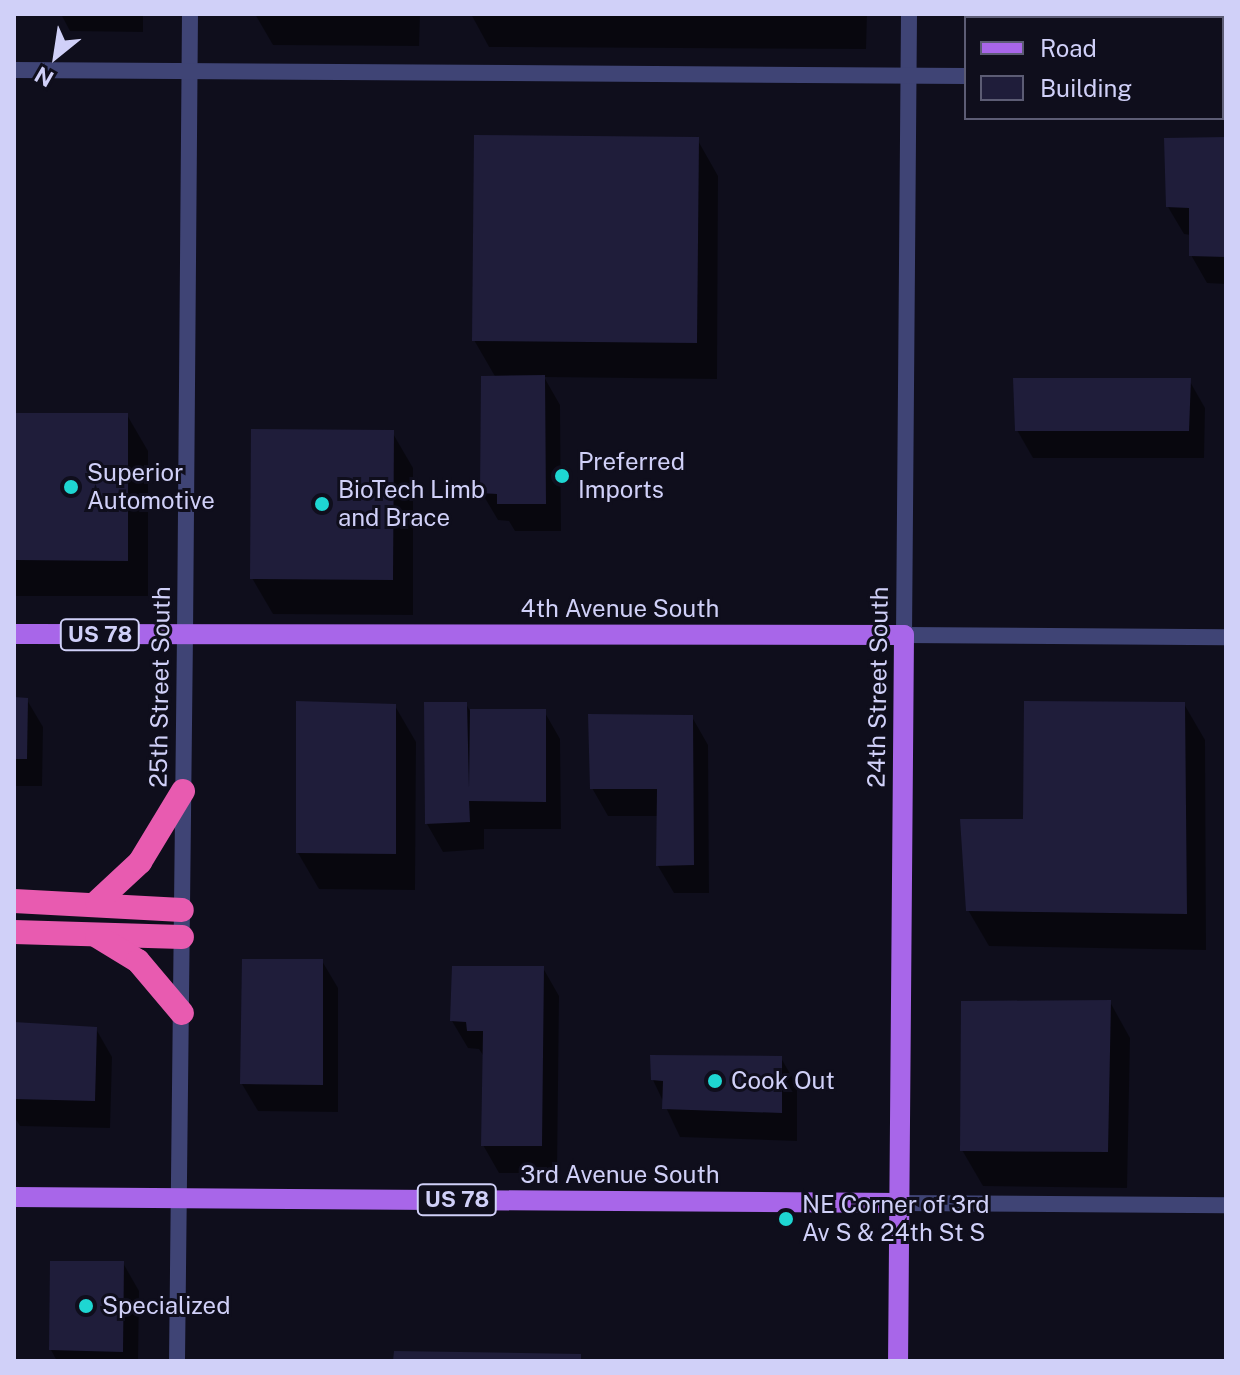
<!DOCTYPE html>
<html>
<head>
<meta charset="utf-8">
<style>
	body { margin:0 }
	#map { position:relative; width:1240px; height:1375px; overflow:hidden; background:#0f0e1c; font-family:"Public Sans",sans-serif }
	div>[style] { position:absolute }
	.shadow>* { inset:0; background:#0007 }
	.building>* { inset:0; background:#1f1d3a }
	.minor>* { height:16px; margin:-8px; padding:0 8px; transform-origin:8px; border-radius:8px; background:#3f4475 }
	.tertiary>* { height:16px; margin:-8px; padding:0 8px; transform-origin:8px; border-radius:8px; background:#3f4475 }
	.primary>* { height:20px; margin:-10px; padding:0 10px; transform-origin:10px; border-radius:10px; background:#a866e9 }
	.motorway>* { height:24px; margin:-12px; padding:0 12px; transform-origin:12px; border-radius:12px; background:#e85bb0 }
	.dots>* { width:22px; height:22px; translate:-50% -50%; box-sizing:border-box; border:4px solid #0f0e1c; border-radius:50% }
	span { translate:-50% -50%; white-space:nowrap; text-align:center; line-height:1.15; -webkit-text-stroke:6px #0f0e1c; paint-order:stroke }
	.shield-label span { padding:2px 6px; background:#0f0e1c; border:2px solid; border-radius:6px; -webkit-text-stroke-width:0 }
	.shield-label { font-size:22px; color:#d0d0f8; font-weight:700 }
	.poi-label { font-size:24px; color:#d0d0f8 }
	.left { translate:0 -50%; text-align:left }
	.street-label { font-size:24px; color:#d0d0f8 }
	.frame { position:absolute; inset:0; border:16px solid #d0d0f8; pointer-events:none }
	.legend { position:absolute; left:964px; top:16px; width:260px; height:104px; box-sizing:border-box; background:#0f0e1c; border:2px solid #5c5c74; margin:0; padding:10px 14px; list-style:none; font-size:24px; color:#d0d0f8 }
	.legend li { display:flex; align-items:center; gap:16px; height:40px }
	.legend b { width:40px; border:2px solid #5c5c74 }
	.north { position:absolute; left:16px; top:16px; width:80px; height:80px; -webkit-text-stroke:6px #0f0e1c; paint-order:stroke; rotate:210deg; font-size:22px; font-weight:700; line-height:32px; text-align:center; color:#d0d0f8 }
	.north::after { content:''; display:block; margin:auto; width:28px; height:36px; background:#d0d0f8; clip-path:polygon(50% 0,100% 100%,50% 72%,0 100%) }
</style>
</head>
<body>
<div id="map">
	<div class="shadow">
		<i style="clip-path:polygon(61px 14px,143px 14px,143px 32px,70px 31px)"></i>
		<i style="clip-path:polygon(255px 14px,420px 14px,419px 46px,273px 45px)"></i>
		<i style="clip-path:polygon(471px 14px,867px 14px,866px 49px,489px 47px)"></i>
		<i style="clip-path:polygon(976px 14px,1214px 14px,1214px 18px,977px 18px)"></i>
		<i style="clip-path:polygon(697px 139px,718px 176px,717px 379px,544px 377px,560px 405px,561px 531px,515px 531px,509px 521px,498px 520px,482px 493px,496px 378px,474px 340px)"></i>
		<i style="clip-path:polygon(1226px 139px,1226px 284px,1207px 283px,1191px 255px,1191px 235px,1184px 234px,1168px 207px)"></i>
		<i style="clip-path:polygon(1189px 380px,1205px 408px,1204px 458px,1033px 458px,1017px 430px)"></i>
		<i style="clip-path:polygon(14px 415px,127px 415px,148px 451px,148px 596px,14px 596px)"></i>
		<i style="clip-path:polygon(392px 432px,413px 468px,413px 615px,273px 614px,252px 578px)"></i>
		<i style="clip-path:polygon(14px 700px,27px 700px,43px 727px,42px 786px,14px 786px)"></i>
		<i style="clip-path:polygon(466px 704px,470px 711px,544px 711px,560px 739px,561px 829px,484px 829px,484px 849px,443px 852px,427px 824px)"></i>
		<i style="clip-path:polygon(1184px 704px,1205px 740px,1206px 950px,989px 946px,968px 910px,1025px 821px)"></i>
		<i style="clip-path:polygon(395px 706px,416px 742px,415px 890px,319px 889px,298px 853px)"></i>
		<i style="clip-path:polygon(692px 717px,708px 745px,709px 893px,674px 893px,658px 866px,658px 816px,608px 816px,592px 788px)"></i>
		<i style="clip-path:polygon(322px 961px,338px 988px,338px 1112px,258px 1111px,242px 1084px)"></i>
		<i style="clip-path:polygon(543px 968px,559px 996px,557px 1173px,499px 1173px,483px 1145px,485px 1058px,479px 1049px,468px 1048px,452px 1021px)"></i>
		<i style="clip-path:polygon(1110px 1002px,1130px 1038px,1127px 1188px,983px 1186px,962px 1150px)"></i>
		<i style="clip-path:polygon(14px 1024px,96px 1029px,112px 1057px,110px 1128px,20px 1126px,14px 1116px)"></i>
		<i style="clip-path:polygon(781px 1058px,797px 1086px,797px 1141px,680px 1137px,653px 1080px)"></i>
		<i style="clip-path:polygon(123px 1263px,139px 1291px,138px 1361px,57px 1361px,51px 1350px)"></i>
	</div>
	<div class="building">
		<i style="clip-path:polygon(974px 14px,1137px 14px,1137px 17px,974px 17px)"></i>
		<i style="clip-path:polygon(474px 135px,699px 137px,697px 343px,472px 341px)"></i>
		<i style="clip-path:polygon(1226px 137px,1226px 257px,1189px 256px,1189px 208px,1166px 207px,1164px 138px)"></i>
		<i style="clip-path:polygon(545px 375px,546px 504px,497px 504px,497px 494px,480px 493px,481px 376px)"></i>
		<i style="clip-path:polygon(1013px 378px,1191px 378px,1189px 431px,1015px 431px)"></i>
		<i style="clip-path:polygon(14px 413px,128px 413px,128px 561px,14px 560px)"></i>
		<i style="clip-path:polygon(251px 429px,394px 430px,393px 580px,250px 579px)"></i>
		<i style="clip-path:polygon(14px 697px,28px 698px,27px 759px,14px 759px)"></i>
		<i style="clip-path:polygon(296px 701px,396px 704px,396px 854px,296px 853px)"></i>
		<i style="clip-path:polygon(1024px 701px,1185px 702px,1187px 914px,966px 911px,960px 819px,1023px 819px)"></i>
		<i style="clip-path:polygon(424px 702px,467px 702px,469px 788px,470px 709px,546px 709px,546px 802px,469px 801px,470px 822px,425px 824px)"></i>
		<i style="clip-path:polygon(588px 714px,693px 715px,694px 865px,656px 866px,657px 789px,590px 789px)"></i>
		<i style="clip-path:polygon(242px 959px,323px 959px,323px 1085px,240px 1084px)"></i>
		<i style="clip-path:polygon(452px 966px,544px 966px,542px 1146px,481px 1146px,483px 1031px,467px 1031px,466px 1022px,450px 1021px)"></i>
		<i style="clip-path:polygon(1111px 1000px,1108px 1152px,960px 1151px,961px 1001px)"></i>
		<i style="clip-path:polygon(14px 1022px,97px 1027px,95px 1101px,14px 1099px)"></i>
		<i style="clip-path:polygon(650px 1055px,782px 1056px,782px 1113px,662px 1109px,663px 1081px,651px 1080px)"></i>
		<i style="clip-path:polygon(50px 1261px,124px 1261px,123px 1352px,49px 1350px)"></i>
		<i style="clip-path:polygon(394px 1351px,581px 1354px,581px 1361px,393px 1361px)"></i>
	</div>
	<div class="minor">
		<i style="left:185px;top:635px;width:621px;rotate:-89.54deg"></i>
	</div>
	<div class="tertiary">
		<i style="left:909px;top:14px;width:621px;rotate:90.46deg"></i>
		<i style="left:904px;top:635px;width:322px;rotate:0.4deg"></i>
		<i style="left:14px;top:70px;width:952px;rotate:0.36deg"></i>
		<i style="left:1222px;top:77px;width:4px"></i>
		<i style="left:899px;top:1203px;width:327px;rotate:0.4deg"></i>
		<i style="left:177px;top:1361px;width:726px;rotate:-89.37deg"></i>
	</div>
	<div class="primary">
		<i style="left:14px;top:634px;width:890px;rotate:0.06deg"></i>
		<i style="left:904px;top:635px;width:726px;rotate:90.47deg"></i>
		<i style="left:14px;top:1197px;width:885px;rotate:0.39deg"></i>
	</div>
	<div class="motorway">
		<i style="left:14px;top:901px;width:168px;rotate:3.1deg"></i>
		<i style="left:97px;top:902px;width:59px;rotate:-42.9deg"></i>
		<i style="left:140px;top:862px;width:83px;rotate:-58.8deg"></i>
		<i style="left:14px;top:932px;width:168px;rotate:1.7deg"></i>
		<i style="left:97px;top:936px;width:48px;rotate:31.4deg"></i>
		<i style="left:138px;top:961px;width:68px;rotate:49.8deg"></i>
	</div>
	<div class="dots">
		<i style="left:562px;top:476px;background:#1ed6d2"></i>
		<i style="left:71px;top:487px;background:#1ed6d2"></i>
		<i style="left:322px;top:504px;background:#1ed6d2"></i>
		<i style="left:715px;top:1081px;background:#1ed6d2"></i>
		<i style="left:786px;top:1219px;background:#1ed6d2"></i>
		<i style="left:86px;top:1306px;background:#1ed6d2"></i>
	</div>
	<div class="shield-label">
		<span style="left:100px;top:635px">US 78</span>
		<span style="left:457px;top:1200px">US 78</span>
	</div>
	<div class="poi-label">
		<span class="left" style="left:578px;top:476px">Preferred<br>Imports</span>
		<span class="left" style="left:87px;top:487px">Superior<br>Automotive</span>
		<span class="left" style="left:338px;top:504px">BioTech Limb<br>and Brace</span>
		<span class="left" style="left:731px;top:1081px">Cook Out</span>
		<span class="left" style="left:802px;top:1219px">NE Corner of 3rd<br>Av S &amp; 24th St S</span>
		<span class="left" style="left:102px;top:1306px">Specialized</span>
	</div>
	<div class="street-label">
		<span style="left:620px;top:609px">4th Avenue South</span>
		<span style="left:160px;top:687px;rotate:-89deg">25th Street South</span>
		<span style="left:878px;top:687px;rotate:-89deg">24th Street South</span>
		<span style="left:620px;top:1175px">3rd Avenue South</span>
	</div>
	<div class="frame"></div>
	<ul class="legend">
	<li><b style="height:10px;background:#a866e9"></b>Road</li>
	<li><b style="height:22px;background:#1f1d3a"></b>Building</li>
	</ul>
	<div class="north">N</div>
</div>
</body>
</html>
